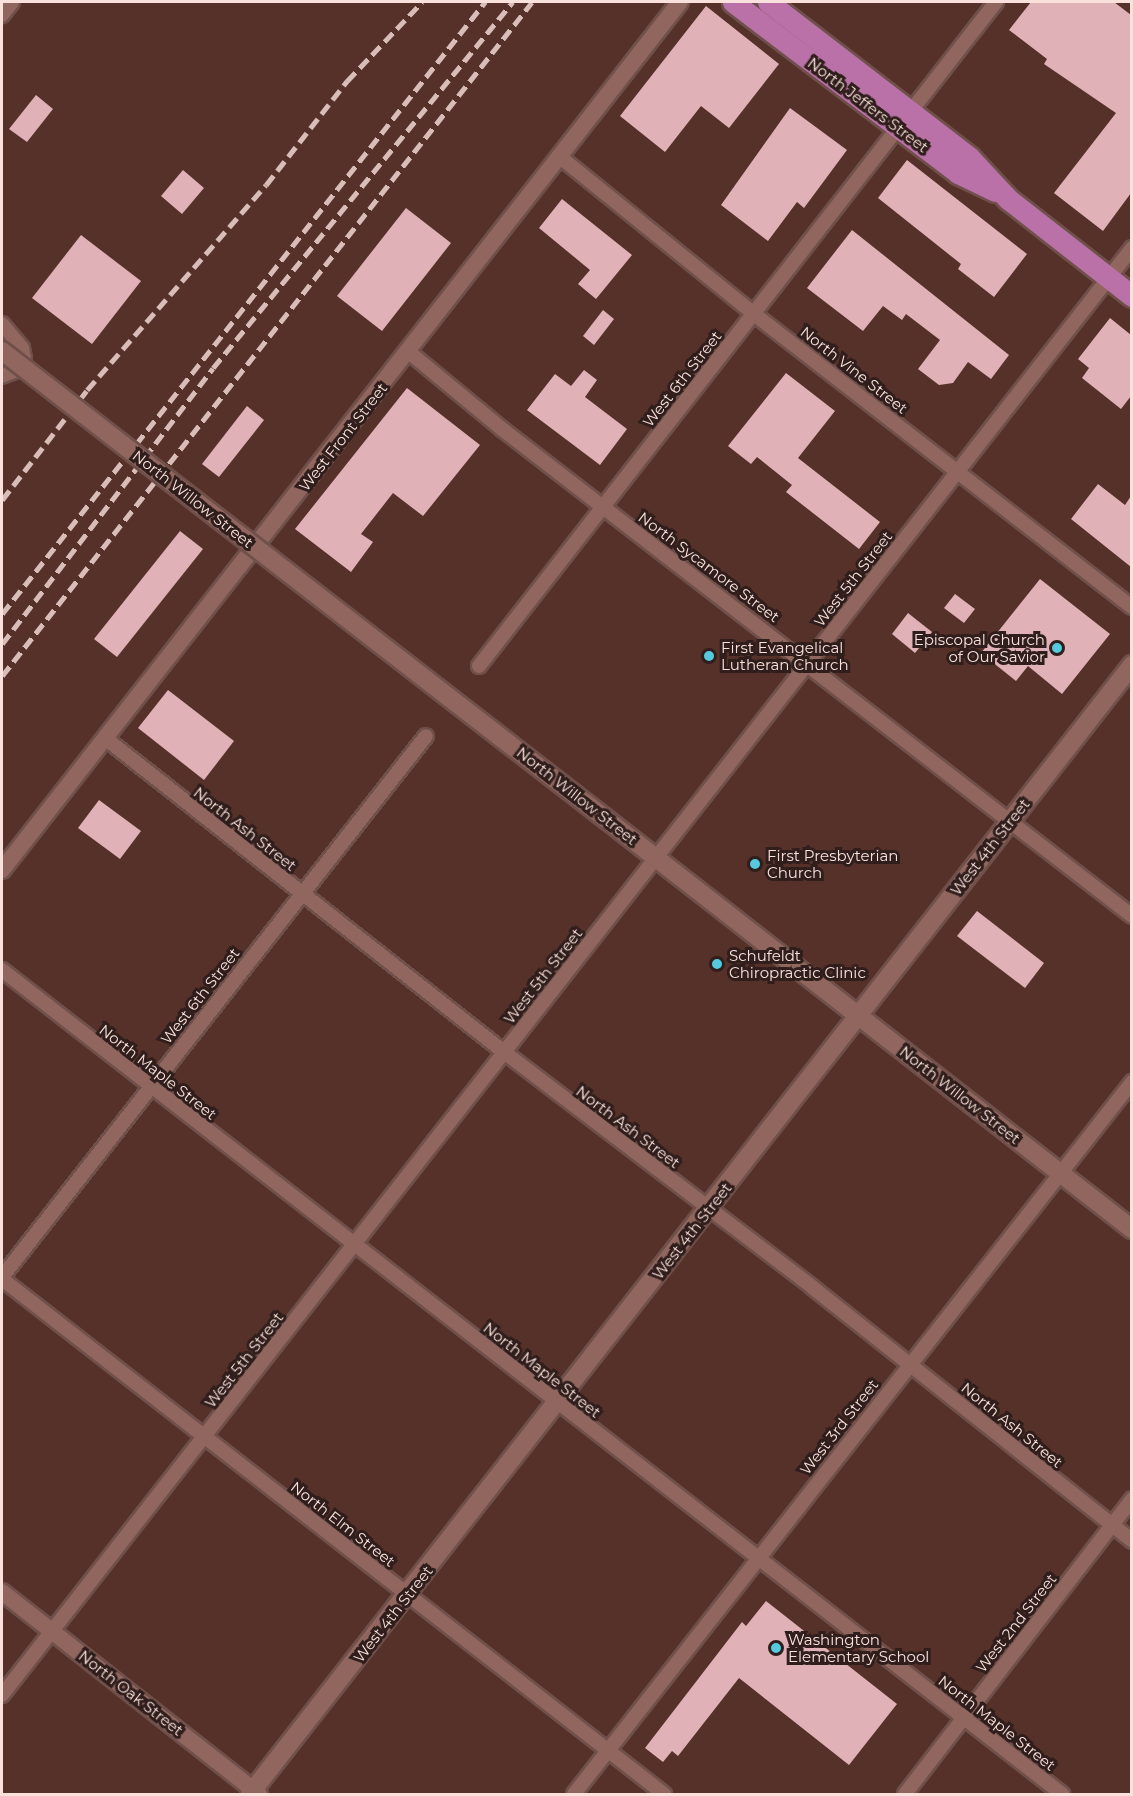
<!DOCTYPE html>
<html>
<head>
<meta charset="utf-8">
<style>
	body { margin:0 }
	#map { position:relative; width:1133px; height:1796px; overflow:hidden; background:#56312a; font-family:Montserrat,sans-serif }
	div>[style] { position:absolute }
	.building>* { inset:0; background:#e0b1b6 }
	.roads { filter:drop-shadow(2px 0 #70504b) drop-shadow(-2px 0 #70504b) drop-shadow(0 2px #70504b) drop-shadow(0 -2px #70504b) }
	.minor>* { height:14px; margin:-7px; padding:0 7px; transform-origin:7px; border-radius:7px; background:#90665e }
	.tertiary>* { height:16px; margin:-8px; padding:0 8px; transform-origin:8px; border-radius:8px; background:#90665e }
	.secondary>* { height:18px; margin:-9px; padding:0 9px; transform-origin:9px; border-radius:9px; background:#90665e }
	.trunk>* { height:21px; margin:-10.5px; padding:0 10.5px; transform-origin:10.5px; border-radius:10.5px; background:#b971a8 }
	.rail>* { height:4.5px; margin-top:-2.25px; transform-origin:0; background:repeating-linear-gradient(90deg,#d9bdb8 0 12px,transparent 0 18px) }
	.bridges { filter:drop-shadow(2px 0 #70504b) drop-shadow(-2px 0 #70504b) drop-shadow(0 2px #70504b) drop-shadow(0 -2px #70504b) }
	.secondary-bridge>* { height:18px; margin:-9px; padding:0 9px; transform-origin:9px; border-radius:9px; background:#90665e }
	.dots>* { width:16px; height:16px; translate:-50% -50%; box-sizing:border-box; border:3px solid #2f1e1b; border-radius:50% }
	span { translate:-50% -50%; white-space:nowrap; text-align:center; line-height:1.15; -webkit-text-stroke:6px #2f1e1b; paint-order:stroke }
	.street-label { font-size:15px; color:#fae1dc }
	.poi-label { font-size:15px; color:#fae1dc }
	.right { translate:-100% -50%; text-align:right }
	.left { translate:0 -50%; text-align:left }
	.frame { position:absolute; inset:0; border:3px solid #fae1dc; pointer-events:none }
</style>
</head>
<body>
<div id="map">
	<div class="building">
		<i style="clip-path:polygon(1031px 2px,1114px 2px,1131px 15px,1131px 193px,1103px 231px,1054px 193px,1116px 113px,1044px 64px,1047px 59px,1009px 30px)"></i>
		<i style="clip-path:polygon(706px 6px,779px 64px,729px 128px,701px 106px,665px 152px,620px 116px)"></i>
		<i style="clip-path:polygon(36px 95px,53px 109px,27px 142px,9px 129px)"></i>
		<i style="clip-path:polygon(790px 108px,847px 150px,804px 208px,797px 202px,768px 241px,721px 205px)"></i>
		<i style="clip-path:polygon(907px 160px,1027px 254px,994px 297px,958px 269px,961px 264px,878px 198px)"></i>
		<i style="clip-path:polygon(183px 170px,204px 188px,182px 214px,161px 196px)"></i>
		<i style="clip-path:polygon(562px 199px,632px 255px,596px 299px,578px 284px,590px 270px,539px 228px)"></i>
		<i style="clip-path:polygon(406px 208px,451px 243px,382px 331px,337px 296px)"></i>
		<i style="clip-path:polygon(852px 230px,1009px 355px,991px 379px,968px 362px,953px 383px,939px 385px,918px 369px,940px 340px,906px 314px,902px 320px,883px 306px,863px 331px,807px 288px)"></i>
		<i style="clip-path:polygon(81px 235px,141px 281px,92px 344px,32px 298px)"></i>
		<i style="clip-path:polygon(603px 310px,614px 319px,594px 345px,583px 336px)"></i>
		<i style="clip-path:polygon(1110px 318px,1131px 335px,1131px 396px,1121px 409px,1082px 378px,1089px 368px,1078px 359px)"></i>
		<i style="clip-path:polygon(584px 370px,597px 380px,585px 397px,627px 429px,600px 465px,527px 410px,555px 374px,571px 386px)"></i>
		<i style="clip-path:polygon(786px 373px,835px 411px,798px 458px,880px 522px,859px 549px,786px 492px,792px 485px,757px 457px,751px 464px,728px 446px)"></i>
		<i style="clip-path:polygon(407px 388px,480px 445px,423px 516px,393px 493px,361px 534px,373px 542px,351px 572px,295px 529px)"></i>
		<i style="clip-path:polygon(247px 406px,264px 420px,219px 477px,202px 464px)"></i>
		<i style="clip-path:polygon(1098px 484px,1125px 505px,1131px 496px,1131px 567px,1071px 519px)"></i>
		<i style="clip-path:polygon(180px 531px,203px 549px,117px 657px,94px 639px)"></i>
		<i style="clip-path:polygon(1040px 579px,1110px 634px,1062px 694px,1028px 666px,1016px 681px,981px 653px)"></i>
		<i style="clip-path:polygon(955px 594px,975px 609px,964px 623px,944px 608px)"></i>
		<i style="clip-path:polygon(908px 613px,932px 632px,915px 653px,892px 634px)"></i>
		<i style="clip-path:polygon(168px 690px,234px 741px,204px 780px,138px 728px)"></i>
		<i style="clip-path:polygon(99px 800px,141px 831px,120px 859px,78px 828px)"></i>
		<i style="clip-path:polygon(977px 911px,1044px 963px,1025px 988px,957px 936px)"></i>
		<i style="clip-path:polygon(766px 1601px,897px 1704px,849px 1765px,739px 1678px,678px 1756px,672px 1751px,663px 1762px,645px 1748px,742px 1622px,746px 1626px)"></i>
	</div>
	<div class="roads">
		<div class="minor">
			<i style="left:2px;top:15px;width:16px;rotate:-52deg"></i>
			<i style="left:559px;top:156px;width:251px;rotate:39deg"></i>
			<i style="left:754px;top:314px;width:478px;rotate:37.8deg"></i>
			<i style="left:2px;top:324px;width:31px;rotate:50deg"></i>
			<i style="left:22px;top:348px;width:10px;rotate:79deg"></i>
			<i style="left:24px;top:358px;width:12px;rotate:110deg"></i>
			<i style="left:20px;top:369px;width:19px;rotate:159deg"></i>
			<i style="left:409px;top:352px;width:121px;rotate:39.6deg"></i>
			<i style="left:502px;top:429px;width:796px;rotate:37.7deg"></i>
			<i style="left:479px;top:666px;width:842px;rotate:-52.1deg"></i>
			<i style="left:105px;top:738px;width:508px;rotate:38.2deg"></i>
			<i style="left:504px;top:1052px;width:387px;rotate:37.3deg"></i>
			<i style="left:812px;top:1287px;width:409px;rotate:38.4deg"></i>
			<i style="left:2px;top:970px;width:1343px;rotate:37.86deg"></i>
			<i style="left:2px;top:1277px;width:687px;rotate:-51.91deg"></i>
			<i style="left:2px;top:1279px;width:839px;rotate:37.88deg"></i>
			<i style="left:2px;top:1695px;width:1836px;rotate:-52.01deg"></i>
			<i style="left:574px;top:1794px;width:905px;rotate:-51.91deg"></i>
			<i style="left:905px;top:1794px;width:372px;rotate:-52.4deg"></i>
		</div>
		<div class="tertiary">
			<i style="left:2px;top:870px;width:1101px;rotate:-52.01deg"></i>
			<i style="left:2px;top:1592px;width:327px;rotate:38.2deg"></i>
		</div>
		<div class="secondary">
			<i style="left:606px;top:819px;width:667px;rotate:37.94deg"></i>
			<i style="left:250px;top:1794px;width:1433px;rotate:-52deg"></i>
		</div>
		<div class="trunk">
			<i style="left:733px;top:2px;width:283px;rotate:37.2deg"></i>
			<i style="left:958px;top:173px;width:41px;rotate:25.9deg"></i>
			<i style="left:768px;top:2px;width:254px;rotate:37.6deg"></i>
			<i style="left:969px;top:157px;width:57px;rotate:47.1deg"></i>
			<i style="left:1008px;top:199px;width:157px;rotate:38deg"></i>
		</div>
	</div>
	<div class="rail">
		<i style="left:2px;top:500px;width:139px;rotate:-52.3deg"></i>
		<i style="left:87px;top:390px;width:272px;rotate:-48.9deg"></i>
		<i style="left:266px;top:185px;width:132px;rotate:-52.1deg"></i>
		<i style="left:347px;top:81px;width:109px;rotate:-46.5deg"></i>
		<i style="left:2px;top:614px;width:780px;rotate:-51.72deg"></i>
		<i style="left:2px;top:644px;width:347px;rotate:-52.6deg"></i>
		<i style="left:213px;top:368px;width:473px;rotate:-50.7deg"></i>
		<i style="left:2px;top:676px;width:857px;rotate:-51.82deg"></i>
	</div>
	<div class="bridges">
		<div class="secondary-bridge">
			<i style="left:2px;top:351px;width:764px;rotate:37.77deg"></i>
		</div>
	</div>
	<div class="dots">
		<i style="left:1057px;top:648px;background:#55cade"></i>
		<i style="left:709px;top:656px;background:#55cade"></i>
		<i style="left:755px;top:864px;background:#55cade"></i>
		<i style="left:717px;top:964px;background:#55cade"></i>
		<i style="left:776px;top:1648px;background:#55cade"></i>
	</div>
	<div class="street-label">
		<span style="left:868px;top:105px;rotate:37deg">North Jeffers Street</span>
		<span style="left:854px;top:370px;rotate:38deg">North Vine Street</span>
		<span style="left:682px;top:379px;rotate:-52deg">West 6th Street</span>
		<span style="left:343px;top:437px;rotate:-52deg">West Front Street</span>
		<span style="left:193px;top:499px;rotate:38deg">North Willow Street</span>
		<span style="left:709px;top:567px;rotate:37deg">North Sycamore Street</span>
		<span style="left:853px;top:579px;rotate:-52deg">West 5th Street</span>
		<span style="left:577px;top:796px;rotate:38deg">North Willow Street</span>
		<span style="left:245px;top:829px;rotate:38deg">North Ash Street</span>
		<span style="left:990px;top:847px;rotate:-52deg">West 4th Street</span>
		<span style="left:543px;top:976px;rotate:-52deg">West 5th Street</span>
		<span style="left:200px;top:996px;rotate:-52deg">West 6th Street</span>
		<span style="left:158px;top:1072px;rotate:38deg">North Maple Street</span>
		<span style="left:960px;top:1095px;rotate:38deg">North Willow Street</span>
		<span style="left:628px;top:1127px;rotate:37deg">North Ash Street</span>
		<span style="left:692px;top:1231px;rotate:-52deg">West 4th Street</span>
		<span style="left:244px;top:1360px;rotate:-52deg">West 5th Street</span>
		<span style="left:542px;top:1370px;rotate:38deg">North Maple Street</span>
		<span style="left:1012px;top:1425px;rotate:39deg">North Ash Street</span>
		<span style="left:839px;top:1427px;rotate:-52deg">West 3rd Street</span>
		<span style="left:343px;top:1524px;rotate:38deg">North Elm Street</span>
		<span style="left:393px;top:1614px;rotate:-52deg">West 4th Street</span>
		<span style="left:1016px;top:1623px;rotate:-52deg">West 2nd Street</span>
		<span style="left:131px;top:1693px;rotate:38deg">North Oak Street</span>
		<span style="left:997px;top:1723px;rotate:38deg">North Maple Street</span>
	</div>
	<div class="poi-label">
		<span class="right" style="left:1045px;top:648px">Episcopal Church<br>of Our Savior</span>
		<span class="left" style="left:721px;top:656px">First Evangelical<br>Lutheran Church</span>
		<span class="left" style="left:767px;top:864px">First Presbyterian<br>Church</span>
		<span class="left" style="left:729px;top:964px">Schufeldt<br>Chiropractic Clinic</span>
		<span class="left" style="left:788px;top:1648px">Washington<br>Elementary School</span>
	</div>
	<div class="frame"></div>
</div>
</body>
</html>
